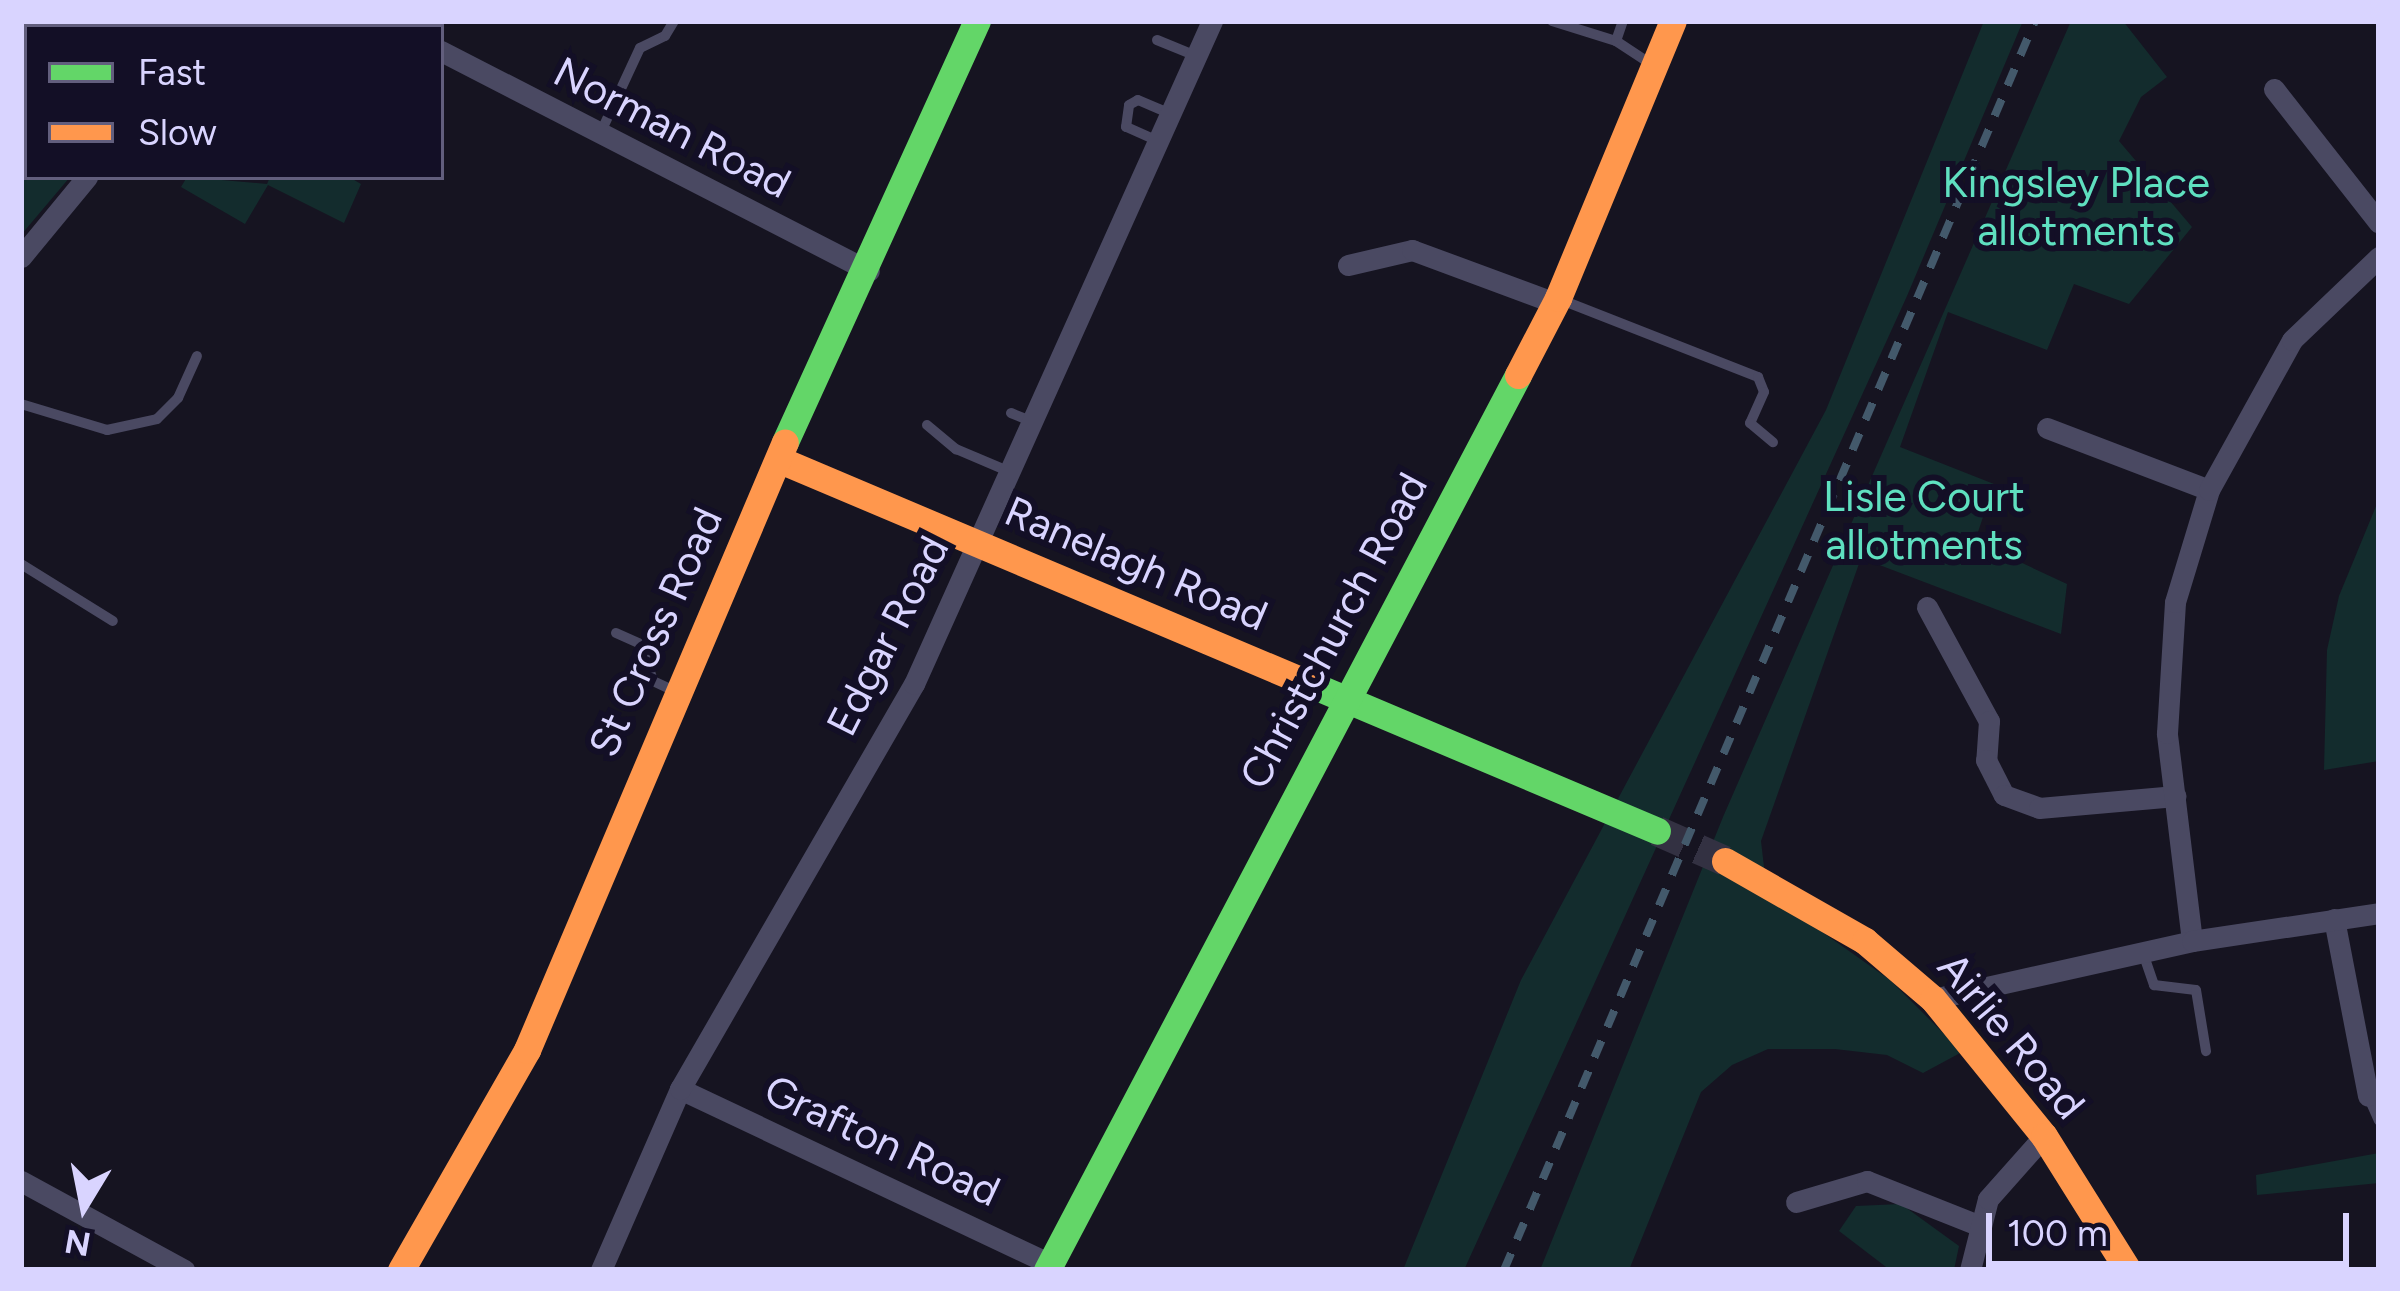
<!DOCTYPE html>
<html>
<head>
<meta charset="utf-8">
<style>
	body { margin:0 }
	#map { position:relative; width:2400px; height:1291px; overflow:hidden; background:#161421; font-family:Figtree,sans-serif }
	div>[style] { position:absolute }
	.green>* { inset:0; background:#132c2d }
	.secondary-tunnel>* { height:30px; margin-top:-15px; transform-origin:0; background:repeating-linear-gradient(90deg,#333142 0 30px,transparent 0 45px) }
	.lane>* { height:10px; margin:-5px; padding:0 5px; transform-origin:5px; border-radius:5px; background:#4a4962 }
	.street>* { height:21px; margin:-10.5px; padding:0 10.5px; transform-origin:10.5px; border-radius:10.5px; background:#4a4962 }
	.fast>* { height:27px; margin:-13.5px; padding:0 13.5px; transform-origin:13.5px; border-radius:13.5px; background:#63d668 }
	.slow>* { height:27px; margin:-13.5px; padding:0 13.5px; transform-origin:13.5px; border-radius:13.5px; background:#ff974d }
	.rail>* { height:8px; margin-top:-4px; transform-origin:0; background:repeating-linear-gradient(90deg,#43596b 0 18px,transparent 0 33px) }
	span { translate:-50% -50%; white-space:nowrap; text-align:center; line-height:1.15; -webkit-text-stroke:12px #130f26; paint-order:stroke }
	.street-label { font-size:42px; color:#d9d4ff }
	.park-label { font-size:42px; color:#5fe0c0 }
	.frame { position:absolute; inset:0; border:24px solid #d9d4ff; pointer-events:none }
	.legend { position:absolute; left:24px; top:24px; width:420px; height:156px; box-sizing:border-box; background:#130f26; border:3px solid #625e7d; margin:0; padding:15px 21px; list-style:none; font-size:36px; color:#d9d4ff }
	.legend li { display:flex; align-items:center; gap:24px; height:60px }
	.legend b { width:60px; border:3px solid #625e7d }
	.north { position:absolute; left:24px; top:1147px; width:120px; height:120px; -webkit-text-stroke:9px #130f26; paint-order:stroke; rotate:190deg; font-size:33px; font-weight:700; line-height:48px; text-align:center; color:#d9d4ff }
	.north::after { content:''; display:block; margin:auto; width:42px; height:54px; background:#d9d4ff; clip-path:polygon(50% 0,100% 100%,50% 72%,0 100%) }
	.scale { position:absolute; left:1986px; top:1213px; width:363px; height:54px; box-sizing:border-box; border:6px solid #d9d4ff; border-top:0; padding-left:15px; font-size:36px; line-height:42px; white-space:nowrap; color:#d9d4ff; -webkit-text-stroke:9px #130f26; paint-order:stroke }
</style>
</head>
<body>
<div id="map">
	<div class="green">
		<i style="clip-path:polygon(21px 21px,220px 21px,27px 27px,27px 177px,70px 177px,21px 235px)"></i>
		<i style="clip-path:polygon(1984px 21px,2023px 21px,1907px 296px,1464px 1270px,1403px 1270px,1521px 980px,1826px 410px)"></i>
		<i style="clip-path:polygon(2071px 21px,2123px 21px,2167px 77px,2141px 97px,2119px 141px,2192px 227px,2129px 304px,2074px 284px,2047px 350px,1948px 312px,1900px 447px,1994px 484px,1975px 541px,2067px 584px,2061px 634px,1861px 558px,1761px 841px,1767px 893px,1890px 980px,1962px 1052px,1923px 1073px,1887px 1055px,1835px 1049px,1768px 1049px,1732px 1065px,1701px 1092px,1629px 1270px,1540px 1270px,1723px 817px)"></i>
		<i style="clip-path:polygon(187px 177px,267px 184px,270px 177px,349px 177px,361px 184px,344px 223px,268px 185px,245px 224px,181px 187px)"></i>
		<i style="clip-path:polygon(2379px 499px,2379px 761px,2324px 770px,2327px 650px,2339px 596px)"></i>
		<i style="clip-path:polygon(2379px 1153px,2379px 1183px,2257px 1195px,2256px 1175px)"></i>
		<i style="clip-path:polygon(1901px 1204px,1959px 1246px,1954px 1270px,1890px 1270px,1839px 1231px,1856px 1206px)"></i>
	</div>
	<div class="secondary-tunnel">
		<i style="left:1657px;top:831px;width:74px;rotate:23.8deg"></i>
	</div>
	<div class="lane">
		<i style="left:1552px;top:21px;width:67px;rotate:17.4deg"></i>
		<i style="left:1616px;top:41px;width:42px;rotate:33.3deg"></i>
		<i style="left:1157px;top:40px;width:42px;rotate:22.3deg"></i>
		<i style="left:1616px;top:41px;width:21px;rotate:-71deg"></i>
		<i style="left:600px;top:134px;width:95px;rotate:-65.1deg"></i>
		<i style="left:640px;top:48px;width:28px;rotate:-26deg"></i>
		<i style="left:665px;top:36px;width:17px;rotate:-59deg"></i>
		<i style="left:1158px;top:141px;width:35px;rotate:-156deg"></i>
		<i style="left:1126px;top:127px;width:22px;rotate:-82deg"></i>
		<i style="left:1129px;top:105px;width:10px;rotate:-29deg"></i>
		<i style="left:1138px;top:100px;width:36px;rotate:23deg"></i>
		<i style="left:1559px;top:299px;width:214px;rotate:21.4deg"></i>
		<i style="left:1758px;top:377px;width:16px;rotate:68deg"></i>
		<i style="left:1764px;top:392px;width:34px;rotate:114deg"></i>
		<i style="left:1750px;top:423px;width:30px;rotate:40deg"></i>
		<i style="left:21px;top:404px;width:90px;rotate:16.8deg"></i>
		<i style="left:107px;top:430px;width:51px;rotate:-12.4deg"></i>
		<i style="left:157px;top:419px;width:30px;rotate:-45deg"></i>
		<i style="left:178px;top:398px;width:46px;rotate:-65.7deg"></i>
		<i style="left:1011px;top:413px;width:22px;rotate:22deg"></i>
		<i style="left:927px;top:425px;width:38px;rotate:40deg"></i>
		<i style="left:956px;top:449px;width:56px;rotate:22.9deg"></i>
		<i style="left:21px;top:564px;width:108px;rotate:31.8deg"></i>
		<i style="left:616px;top:633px;width:27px;rotate:24deg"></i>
		<i style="left:641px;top:644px;width:39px;rotate:72deg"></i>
		<i style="left:653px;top:681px;width:21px;rotate:25deg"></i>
		<i style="left:2143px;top:953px;width:34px;rotate:71deg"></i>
		<i style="left:2154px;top:985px;width:42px;rotate:6.8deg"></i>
		<i style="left:2196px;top:990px;width:62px;rotate:80.7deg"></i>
		<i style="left:2368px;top:1096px;width:27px;rotate:66deg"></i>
	</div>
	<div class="street">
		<i style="left:386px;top:21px;width:13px;rotate:29deg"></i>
		<i style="left:233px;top:27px;width:9px;rotate:-41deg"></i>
		<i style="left:441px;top:51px;width:481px;rotate:27.2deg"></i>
		<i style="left:2274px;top:89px;width:170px;rotate:51.9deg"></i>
		<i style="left:21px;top:257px;width:104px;rotate:-50.5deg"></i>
		<i style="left:1348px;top:265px;width:66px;rotate:-13.2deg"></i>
		<i style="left:1412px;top:250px;width:153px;rotate:20.3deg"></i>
		<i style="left:2047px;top:428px;width:173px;rotate:20.9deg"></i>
		<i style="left:1927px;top:607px;width:130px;rotate:61.5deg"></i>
		<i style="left:1989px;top:721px;width:39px;rotate:94deg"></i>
		<i style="left:1986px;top:760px;width:39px;rotate:63deg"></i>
		<i style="left:2004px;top:795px;width:37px;rotate:20deg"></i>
		<i style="left:2039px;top:808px;width:137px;rotate:-5deg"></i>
		<i style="left:2334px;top:919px;width:180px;rotate:79.1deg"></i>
		<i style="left:2192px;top:941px;width:209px;rotate:-96.9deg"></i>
		<i style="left:2167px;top:733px;width:131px;rotate:-86.5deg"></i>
		<i style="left:2175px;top:602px;width:117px;rotate:-73.1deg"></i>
		<i style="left:2209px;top:490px;width:171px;rotate:-61deg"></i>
		<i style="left:2292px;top:340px;width:120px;rotate:-43.7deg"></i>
		<i style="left:1933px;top:999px;width:265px;rotate:-12.6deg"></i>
		<i style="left:2192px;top:941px;width:189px;rotate:-8.5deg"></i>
		<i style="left:680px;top:1089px;width:409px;rotate:25.3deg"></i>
		<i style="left:21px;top:1181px;width:186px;rotate:28.6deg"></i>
		<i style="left:1796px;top:1202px;width:74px;rotate:-16.5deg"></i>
		<i style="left:1867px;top:1181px;width:122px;rotate:21.7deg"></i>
		<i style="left:601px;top:1270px;width:197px;rotate:-66.4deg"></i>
		<i style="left:680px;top:1089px;width:468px;rotate:-60deg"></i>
		<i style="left:914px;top:684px;width:727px;rotate:-65.8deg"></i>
		<i style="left:1970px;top:1270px;width:73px;rotate:-75.8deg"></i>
		<i style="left:1988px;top:1199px;width:84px;rotate:-48.4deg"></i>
	</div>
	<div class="fast">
		<i style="left:785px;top:442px;width:463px;rotate:-65.5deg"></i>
		<i style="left:1305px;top:682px;width:382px;rotate:22.9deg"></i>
		<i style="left:1047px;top:1270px;width:1011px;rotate:-62.24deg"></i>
	</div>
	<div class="slow">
		<i style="left:1518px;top:375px;width:87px;rotate:-62.5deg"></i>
		<i style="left:1558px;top:298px;width:300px;rotate:-67.5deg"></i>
		<i style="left:780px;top:460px;width:570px;rotate:22.92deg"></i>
		<i style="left:1725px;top:861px;width:161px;rotate:29.7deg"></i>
		<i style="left:1865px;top:941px;width:89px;rotate:40.5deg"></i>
		<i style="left:1933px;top:999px;width:176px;rotate:51deg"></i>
		<i style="left:2044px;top:1136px;width:158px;rotate:57.9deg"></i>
		<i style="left:401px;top:1270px;width:254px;rotate:-60.2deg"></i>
		<i style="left:527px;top:1050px;width:660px;rotate:-67.01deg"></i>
	</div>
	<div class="rail">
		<i style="left:1504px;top:1270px;width:1357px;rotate:-66.97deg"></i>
	</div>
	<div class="street-label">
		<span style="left:672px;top:128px;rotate:27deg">Norman Road</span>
		<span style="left:1136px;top:564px;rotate:23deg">Ranelagh Road</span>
		<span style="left:1334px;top:631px;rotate:-62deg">Christchurch Road</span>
		<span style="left:656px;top:632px;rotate:-66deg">St Cross Road</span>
		<span style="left:888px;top:636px;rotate:-63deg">Edgar Road</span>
		<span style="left:2011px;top:1036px;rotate:50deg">Airlie Road</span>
		<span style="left:882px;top:1141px;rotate:25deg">Grafton Road</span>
	</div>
	<div class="park-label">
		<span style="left:2076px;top:207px">Kingsley Place<br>allotments</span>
		<span style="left:1924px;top:521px">Lisle Court<br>allotments</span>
	</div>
	<div class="frame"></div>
	<ul class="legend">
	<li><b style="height:15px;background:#63d668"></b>Fast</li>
	<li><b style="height:15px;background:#ff974d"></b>Slow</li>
	</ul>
	<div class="north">N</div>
	<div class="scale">100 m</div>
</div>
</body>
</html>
